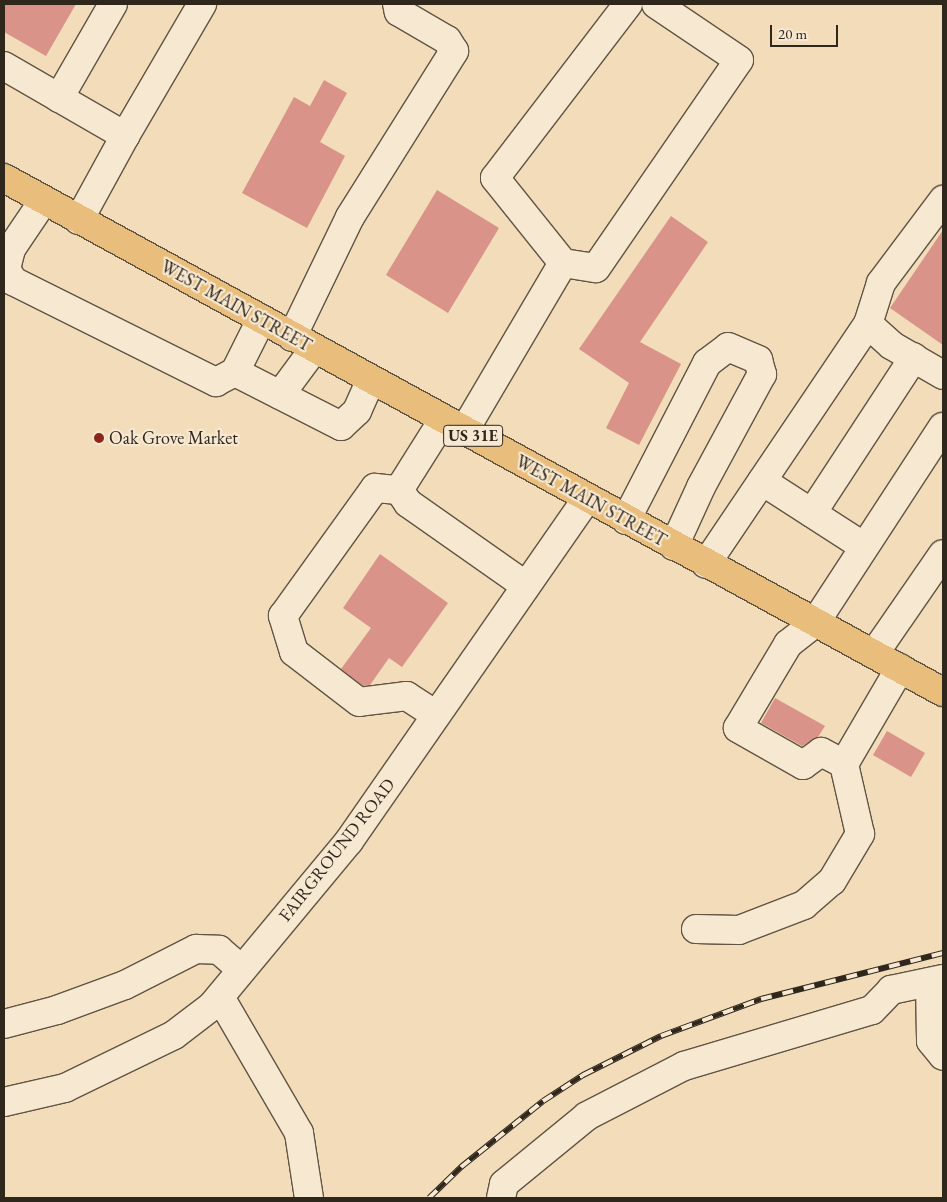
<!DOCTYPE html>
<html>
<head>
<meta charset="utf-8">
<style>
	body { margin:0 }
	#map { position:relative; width:947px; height:1202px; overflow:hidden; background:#f2dcb9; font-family:"EB Garamond",serif }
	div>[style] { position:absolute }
	.building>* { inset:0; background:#da9388 }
	.roads { filter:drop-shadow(1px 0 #605443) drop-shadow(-1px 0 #605443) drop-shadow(0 1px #605443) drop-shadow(0 -1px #605443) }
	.minor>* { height:28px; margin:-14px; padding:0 14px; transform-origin:14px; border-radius:14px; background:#f7e8d2 }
	.major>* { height:28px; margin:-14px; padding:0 14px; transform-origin:14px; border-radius:14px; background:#e9be7c }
	.rail>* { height:5.5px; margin-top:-2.75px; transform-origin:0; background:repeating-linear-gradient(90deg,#f7e8d2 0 11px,#2f261c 0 22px); box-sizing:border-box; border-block:1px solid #2f261c }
	.dots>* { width:14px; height:14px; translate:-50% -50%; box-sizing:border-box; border:2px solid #f7e8d2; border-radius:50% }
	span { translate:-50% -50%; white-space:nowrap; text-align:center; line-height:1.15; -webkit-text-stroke:4.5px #f7e8d2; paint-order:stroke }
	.shield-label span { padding:1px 4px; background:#f7e8d2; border:1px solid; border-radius:4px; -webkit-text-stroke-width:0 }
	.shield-label { font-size:16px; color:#2f261c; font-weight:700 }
	.street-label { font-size:18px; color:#2f261c }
	.poi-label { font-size:18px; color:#2f261c }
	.left { translate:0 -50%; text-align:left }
	.frame { position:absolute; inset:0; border:5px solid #2f261c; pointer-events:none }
	.scale { position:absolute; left:770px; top:25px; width:68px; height:22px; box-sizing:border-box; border:2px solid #2f261c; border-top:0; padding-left:6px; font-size:15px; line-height:18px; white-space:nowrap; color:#2f261c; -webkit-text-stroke:4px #f7e8d2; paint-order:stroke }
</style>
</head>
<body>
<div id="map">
	<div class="building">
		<i style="clip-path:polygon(4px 4px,76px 4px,46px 56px,4px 32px)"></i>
		<i style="clip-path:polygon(324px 80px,347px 93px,320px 142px,345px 156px,307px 228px,242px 193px,294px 97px,310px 106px)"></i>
		<i style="clip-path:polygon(437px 190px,499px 228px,448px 313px,386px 275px)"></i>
		<i style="clip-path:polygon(671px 216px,708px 242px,640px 342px,681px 364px,639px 445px,606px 428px,629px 383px,579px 349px)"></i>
		<i style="clip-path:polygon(943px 230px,943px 345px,890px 308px)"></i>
		<i style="clip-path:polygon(380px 554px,448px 603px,402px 667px,389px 658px,370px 685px,363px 686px,341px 669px,371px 628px,343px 608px)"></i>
		<i style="clip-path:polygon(775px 698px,825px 726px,818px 737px,802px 746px,761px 723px)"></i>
		<i style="clip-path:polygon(887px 731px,925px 753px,911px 777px,873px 755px)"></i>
	</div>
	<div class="roads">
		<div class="minor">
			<i style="left:628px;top:4px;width:219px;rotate:127.4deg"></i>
			<i style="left:495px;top:178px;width:109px;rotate:51.3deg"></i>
			<i style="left:563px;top:263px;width:33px;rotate:9deg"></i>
			<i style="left:596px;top:268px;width:252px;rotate:-55.5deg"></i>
			<i style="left:739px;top:60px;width:100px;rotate:-146deg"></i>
			<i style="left:4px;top:66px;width:140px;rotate:30deg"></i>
			<i style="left:125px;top:136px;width:96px;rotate:118.7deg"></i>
			<i style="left:59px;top:98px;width:108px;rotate:-60.1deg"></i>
			<i style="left:125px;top:136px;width:153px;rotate:-59.7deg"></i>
			<i style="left:44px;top:200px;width:59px;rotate:124deg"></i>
			<i style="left:11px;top:249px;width:21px;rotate:104deg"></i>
			<i style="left:6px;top:269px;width:14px;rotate:60deg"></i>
			<i style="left:13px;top:281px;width:227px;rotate:26.5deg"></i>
			<i style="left:216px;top:382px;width:21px;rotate:-28deg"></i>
			<i style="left:235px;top:372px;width:58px;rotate:-63.4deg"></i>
			<i style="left:868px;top:324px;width:31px;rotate:42deg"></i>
			<i style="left:891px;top:345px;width:60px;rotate:30deg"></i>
			<i style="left:292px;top:337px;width:133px;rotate:-64.2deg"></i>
			<i style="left:350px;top:217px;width:196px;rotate:-57.9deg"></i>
			<i style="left:454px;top:51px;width:13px;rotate:-122deg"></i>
			<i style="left:447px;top:40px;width:56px;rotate:-149.7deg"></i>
			<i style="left:399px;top:12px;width:8px;rotate:-104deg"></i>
			<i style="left:235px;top:372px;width:119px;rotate:27deg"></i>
			<i style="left:341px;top:426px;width:22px;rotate:-43deg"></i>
			<i style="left:357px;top:411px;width:34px;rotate:-66deg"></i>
			<i style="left:280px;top:395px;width:57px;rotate:-53.5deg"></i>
			<i style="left:464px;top:431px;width:195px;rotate:-59.5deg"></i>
			<i style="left:762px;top:481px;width:120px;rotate:32.8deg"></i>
			<i style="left:399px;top:490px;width:83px;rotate:-57.8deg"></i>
			<i style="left:812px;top:513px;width:186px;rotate:-56.8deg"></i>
			<i style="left:626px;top:520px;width:177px;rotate:-62.7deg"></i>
			<i style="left:707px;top:363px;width:26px;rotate:-37deg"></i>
			<i style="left:728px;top:347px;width:33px;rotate:23deg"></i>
			<i style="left:758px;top:360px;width:15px;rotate:74deg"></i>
			<i style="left:762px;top:374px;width:128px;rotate:118.4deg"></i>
			<i style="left:701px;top:487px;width:65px;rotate:114.6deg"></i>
			<i style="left:706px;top:564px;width:290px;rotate:-56deg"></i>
			<i style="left:868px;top:324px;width:43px;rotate:-72.4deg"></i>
			<i style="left:881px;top:283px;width:104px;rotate:-53.2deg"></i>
			<i style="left:874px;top:654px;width:121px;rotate:-55.4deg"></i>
			<i style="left:436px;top:715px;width:35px;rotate:-147deg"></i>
			<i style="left:407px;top:696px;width:48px;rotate:172.9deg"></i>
			<i style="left:359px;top:702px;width:82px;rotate:-142.4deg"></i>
			<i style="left:294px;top:652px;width:38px;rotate:-107deg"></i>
			<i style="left:283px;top:616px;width:158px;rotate:-54.3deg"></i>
			<i style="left:375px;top:488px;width:24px;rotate:5deg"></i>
			<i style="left:399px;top:490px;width:16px;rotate:55deg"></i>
			<i style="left:408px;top:503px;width:144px;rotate:35.1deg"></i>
			<i style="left:844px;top:764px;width:26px;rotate:-152deg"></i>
			<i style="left:821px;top:752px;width:22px;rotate:144deg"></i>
			<i style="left:803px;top:765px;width:75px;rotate:-150.4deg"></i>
			<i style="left:738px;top:728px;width:98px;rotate:-59.2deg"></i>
			<i style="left:788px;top:644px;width:34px;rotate:-38deg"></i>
			<i style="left:815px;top:623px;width:234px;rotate:-56.9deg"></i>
			<i style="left:696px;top:929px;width:43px;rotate:1.3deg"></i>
			<i style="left:739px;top:930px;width:70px;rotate:-21deg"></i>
			<i style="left:804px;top:905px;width:37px;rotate:-41deg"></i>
			<i style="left:832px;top:881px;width:55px;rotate:-59.2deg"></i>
			<i style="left:860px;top:834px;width:72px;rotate:-102.9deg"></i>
			<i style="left:844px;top:764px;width:111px;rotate:-59.7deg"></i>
			<i style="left:930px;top:982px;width:59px;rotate:89deg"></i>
			<i style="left:931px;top:1041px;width:19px;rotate:51deg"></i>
			<i style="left:220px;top:997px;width:157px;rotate:59.8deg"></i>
			<i style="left:299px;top:1133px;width:66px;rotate:81.3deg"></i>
			<i style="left:4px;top:1024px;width:55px;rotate:-14.8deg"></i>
			<i style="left:57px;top:1010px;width:72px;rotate:-20.2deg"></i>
			<i style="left:125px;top:985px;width:80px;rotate:-26.9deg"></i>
			<i style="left:196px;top:949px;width:23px;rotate:2deg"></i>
			<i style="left:219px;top:950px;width:30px;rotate:41deg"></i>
			<i style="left:4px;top:1102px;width:63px;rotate:-12.9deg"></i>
			<i style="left:65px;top:1088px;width:121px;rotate:-25.9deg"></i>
			<i style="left:174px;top:1035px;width:48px;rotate:-37.3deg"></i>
			<i style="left:212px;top:1006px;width:214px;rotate:-50.3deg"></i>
			<i style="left:349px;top:841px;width:417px;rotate:-55.2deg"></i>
			<i style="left:501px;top:1198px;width:14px;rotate:-78deg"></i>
			<i style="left:504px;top:1184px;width:107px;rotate:-39.3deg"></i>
			<i style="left:587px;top:1116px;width:109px;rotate:-27.3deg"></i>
			<i style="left:684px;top:1066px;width:196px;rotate:-16.6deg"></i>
			<i style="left:872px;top:1010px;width:28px;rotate:-46deg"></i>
			<i style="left:891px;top:990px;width:53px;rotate:-11.9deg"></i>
		</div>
		<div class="major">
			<i style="left:4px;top:178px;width:1070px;rotate:28.7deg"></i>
		</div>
	</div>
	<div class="rail">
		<i style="left:429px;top:1198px;width:45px;rotate:-44.1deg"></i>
		<i style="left:461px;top:1167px;width:105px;rotate:-38.8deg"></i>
		<i style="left:543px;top:1101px;width:48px;rotate:-33deg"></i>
		<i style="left:583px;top:1075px;width:87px;rotate:-26.6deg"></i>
		<i style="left:661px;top:1036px;width:107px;rotate:-20.3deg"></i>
		<i style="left:761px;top:999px;width:188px;rotate:-14.2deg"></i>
	</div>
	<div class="dots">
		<i style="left:99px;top:438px;background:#8f2418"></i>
	</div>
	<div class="shield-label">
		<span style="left:473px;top:436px">US 31E</span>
	</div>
	<div class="street-label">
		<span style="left:236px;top:306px;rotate:29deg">WEST MAIN STREET</span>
		<span style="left:591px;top:501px;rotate:29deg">WEST MAIN STREET</span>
		<span style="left:337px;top:850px;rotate:-52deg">FAIRGROUND ROAD</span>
	</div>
	<div class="poi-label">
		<span class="left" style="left:109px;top:438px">Oak Grove Market</span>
	</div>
	<div class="frame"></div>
	<div class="scale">20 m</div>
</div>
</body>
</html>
